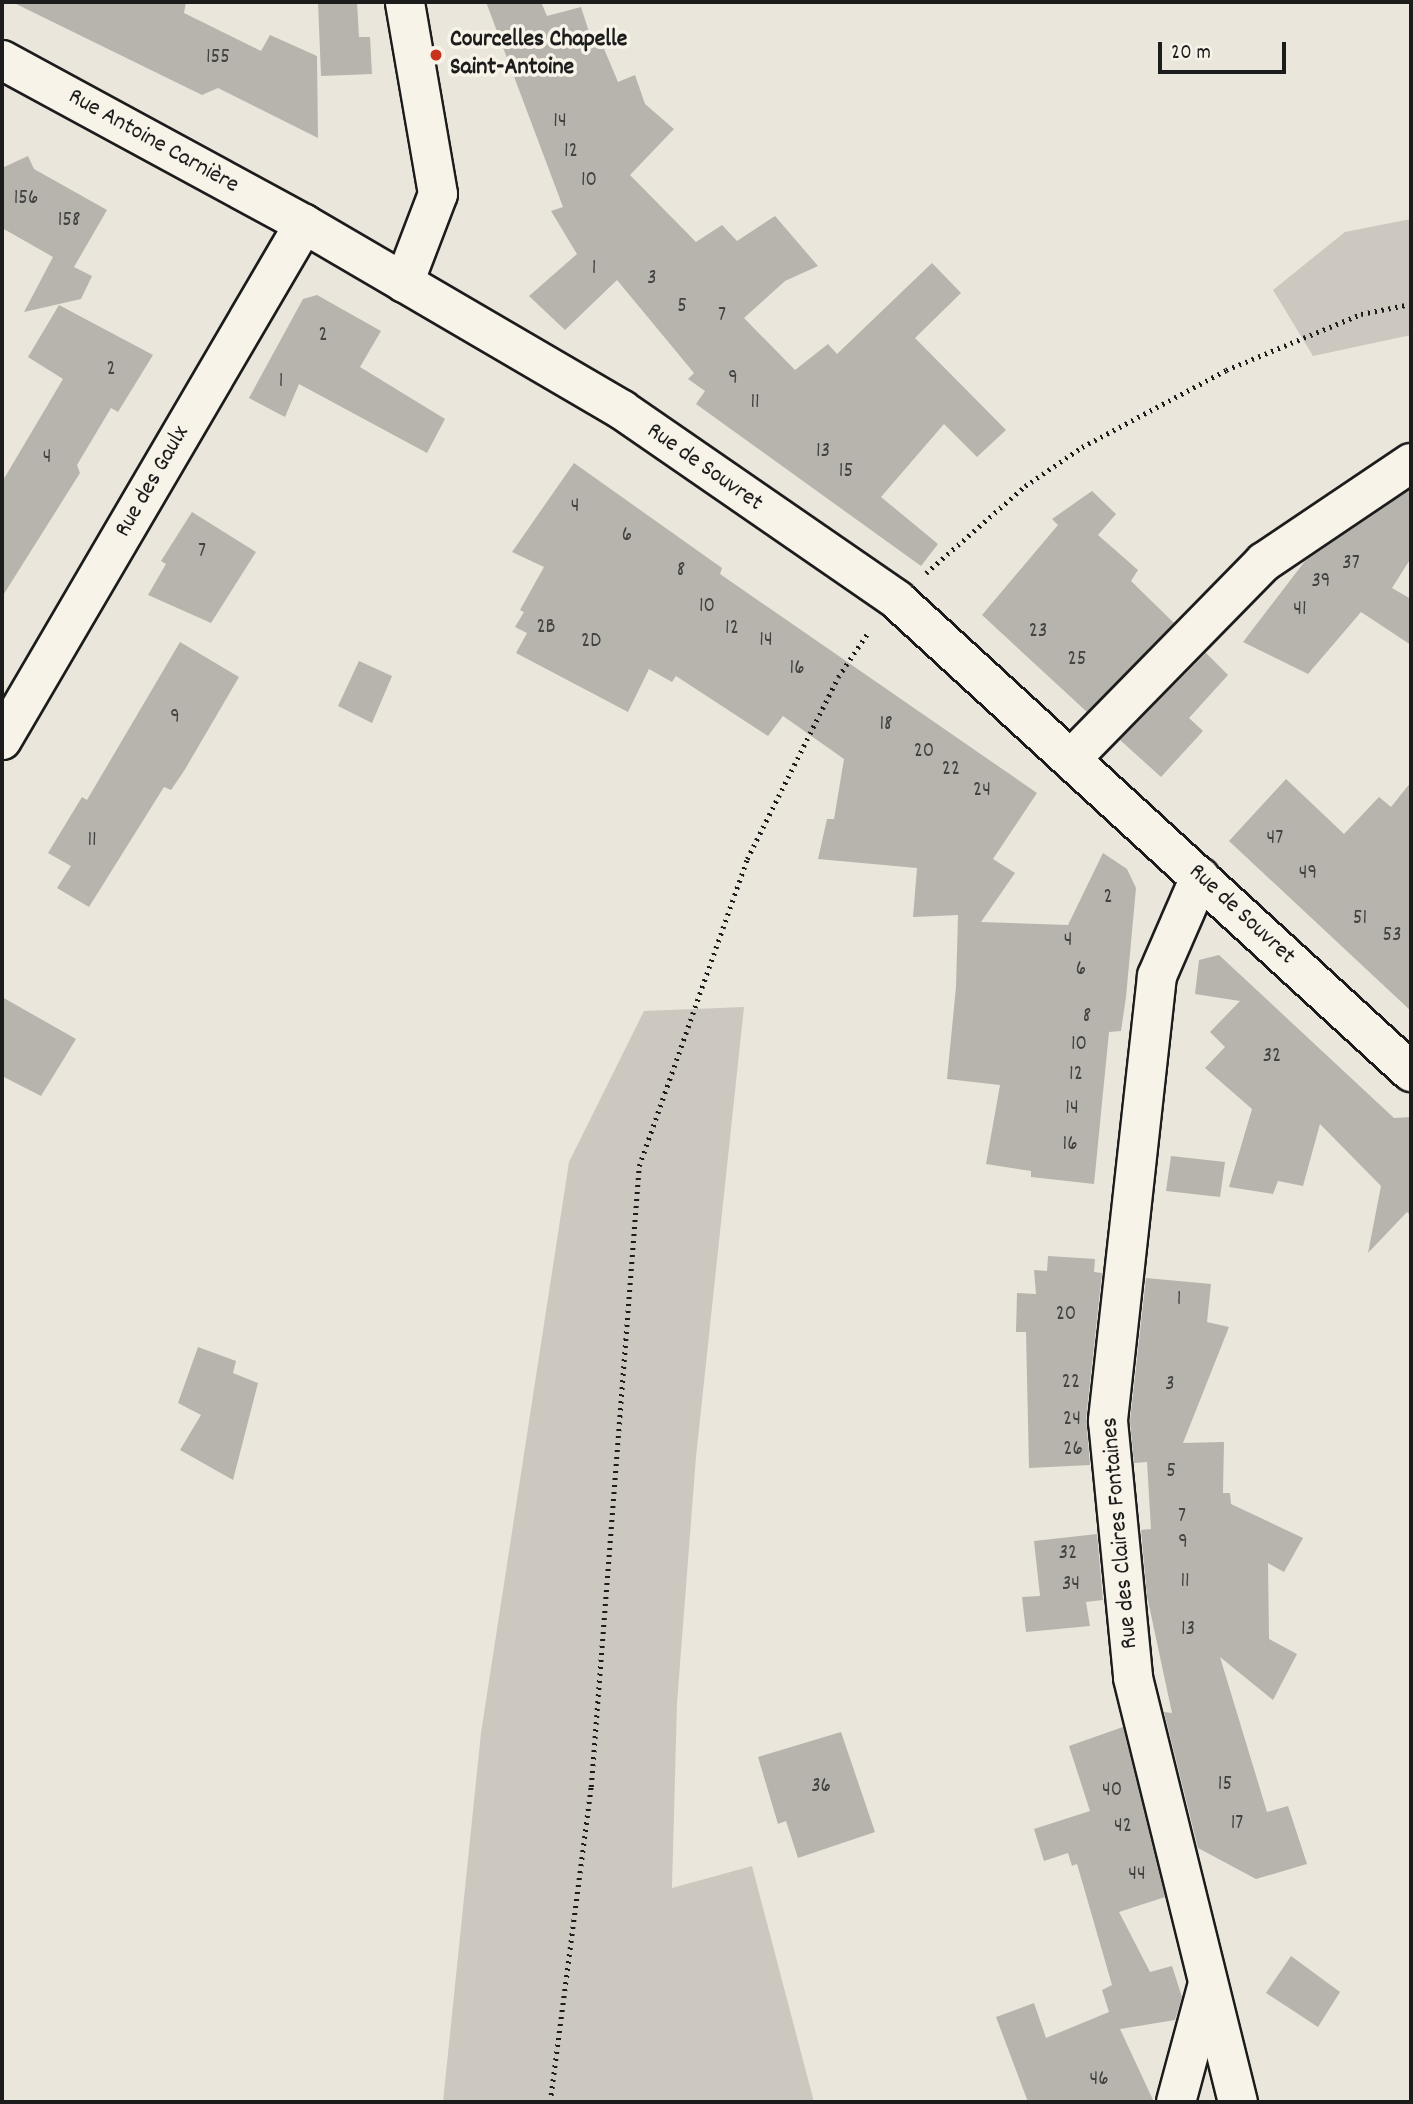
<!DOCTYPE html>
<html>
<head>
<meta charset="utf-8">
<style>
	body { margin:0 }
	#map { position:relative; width:1413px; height:2104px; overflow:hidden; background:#eae6dc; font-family:Dekko,sans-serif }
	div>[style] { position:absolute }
	.green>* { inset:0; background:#ccc8c0 }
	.building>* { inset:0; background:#b6b4ac }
	.path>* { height:4.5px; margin-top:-2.25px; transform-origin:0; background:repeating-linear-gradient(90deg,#1c1c1c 0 2px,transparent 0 7px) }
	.roads { filter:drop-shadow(2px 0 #1c1c1c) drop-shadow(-2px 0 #1c1c1c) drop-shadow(0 2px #1c1c1c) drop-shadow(0 -2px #1c1c1c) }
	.minor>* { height:38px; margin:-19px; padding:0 19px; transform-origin:19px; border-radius:19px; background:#f7f3e8 }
	.secondary>* { height:38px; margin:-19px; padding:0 19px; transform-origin:19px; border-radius:19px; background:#f7f3e8 }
	.dots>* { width:19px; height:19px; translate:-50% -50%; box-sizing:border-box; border:4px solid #f7f3e8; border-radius:50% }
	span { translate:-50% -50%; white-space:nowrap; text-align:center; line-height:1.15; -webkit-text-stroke:7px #f7f3e8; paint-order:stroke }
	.number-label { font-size:21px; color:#424240 }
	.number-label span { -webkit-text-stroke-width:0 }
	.poi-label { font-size:24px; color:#1c1c1c; font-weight:700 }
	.left { translate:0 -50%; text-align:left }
	.street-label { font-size:24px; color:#1c1c1c }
	.frame { position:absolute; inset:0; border:4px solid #1c1c1c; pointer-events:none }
	.scale { position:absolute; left:1158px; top:42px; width:128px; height:32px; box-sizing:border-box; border:4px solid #1c1c1c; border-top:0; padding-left:9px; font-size:21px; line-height:24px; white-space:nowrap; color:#1c1c1c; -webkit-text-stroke:5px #f7f3e8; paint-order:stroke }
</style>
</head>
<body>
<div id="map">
	<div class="green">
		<i style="clip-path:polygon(1411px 219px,1411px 335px,1313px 356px,1273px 290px,1345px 232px)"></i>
		<i style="clip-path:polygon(744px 1007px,696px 1457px,677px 1703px,672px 1888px,752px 1866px,814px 2102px,443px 2102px,481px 1733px,569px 1162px,644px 1011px)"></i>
	</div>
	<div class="building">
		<i style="clip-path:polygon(12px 2px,186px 2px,184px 13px,261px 51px,270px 35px,317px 56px,318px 138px,218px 88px,202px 95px)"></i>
		<i style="clip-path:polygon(318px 2px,357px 2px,359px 37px,370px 37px,372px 74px,321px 76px)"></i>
		<i style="clip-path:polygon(486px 2px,541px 2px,547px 16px,581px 7px,590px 35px,597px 32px,618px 82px,635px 75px,645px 104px,674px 129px,630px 175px,696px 242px,722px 225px,737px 241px,775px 216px,818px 266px,785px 281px,744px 318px,795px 370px,828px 344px,837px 354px,932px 263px,961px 293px,915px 338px,1006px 430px,977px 457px,944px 424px,881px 497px,938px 544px,921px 566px,696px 404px,705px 391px,688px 379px,694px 373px,617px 280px,565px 330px,529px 296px,577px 254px,551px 211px,563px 207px)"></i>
		<i style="clip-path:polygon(28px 156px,34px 169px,107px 210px,74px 267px,92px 276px,81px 299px,24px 312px,53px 257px,2px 228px,2px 168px)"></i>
		<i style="clip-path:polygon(317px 295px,381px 331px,360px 367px,445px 419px,427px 453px,299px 384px,285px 417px,249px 398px,303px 299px)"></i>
		<i style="clip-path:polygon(59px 305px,153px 355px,118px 412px,111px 408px,77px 465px,80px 473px,2px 597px,2px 482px,63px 379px,28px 357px)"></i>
		<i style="clip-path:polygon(574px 463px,722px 568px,720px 574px,1037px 793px,993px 859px,1015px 873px,981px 922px,1068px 925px,1103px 853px,1127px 869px,1136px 888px,1126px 997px,1121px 1031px,1109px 1032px,1094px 1184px,1031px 1177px,1031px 1171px,986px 1164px,1000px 1085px,947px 1079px,956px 987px,958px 915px,913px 917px,917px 868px,818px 859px,827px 819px,834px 819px,844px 759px,783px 716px,768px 736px,676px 676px,672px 682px,649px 669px,628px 712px,516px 653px,527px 633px,515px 627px,524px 612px,520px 610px,544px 567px,512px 552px)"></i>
		<i style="clip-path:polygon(1411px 489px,1411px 558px,1392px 588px,1411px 599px,1411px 645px,1361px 612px,1308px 674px,1243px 642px,1305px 561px)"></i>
		<i style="clip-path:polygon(1092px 491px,1116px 514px,1098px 535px,1138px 570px,1131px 581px,1174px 623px,1087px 712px,982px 615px,1058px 525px,1052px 519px)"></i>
		<i style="clip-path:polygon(192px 512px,256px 552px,211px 623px,148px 595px,166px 564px,161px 561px)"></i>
		<i style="clip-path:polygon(180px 642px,239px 677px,184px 771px,171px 790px,164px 787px,89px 907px,57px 888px,71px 866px,48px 853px,82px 797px,87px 800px)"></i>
		<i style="clip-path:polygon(1206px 653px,1228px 675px,1189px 718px,1203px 731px,1161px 777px,1120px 740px)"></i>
		<i style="clip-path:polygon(359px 661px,392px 676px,372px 723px,338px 706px)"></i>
		<i style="clip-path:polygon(1286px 779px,1344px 834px,1379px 797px,1391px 807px,1411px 782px,1411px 1011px,1229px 841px)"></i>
		<i style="clip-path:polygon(1219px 955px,1394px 1118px,1411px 1117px,1411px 1216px,1407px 1212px,1368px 1253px,1381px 1186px,1320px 1124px,1303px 1186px,1278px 1181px,1273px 1194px,1229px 1187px,1252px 1109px,1205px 1068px,1225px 1047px,1210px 1032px,1240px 1001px,1195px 994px,1199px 960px)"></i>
		<i style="clip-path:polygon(2px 997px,76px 1039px,41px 1096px,2px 1076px)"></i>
		<i style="clip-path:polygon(1171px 1156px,1225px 1162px,1220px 1197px,1166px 1191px)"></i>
		<i style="clip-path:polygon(1048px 1256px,1095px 1259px,1094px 1272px,1102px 1273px,1086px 1419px,1090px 1465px,1029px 1468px,1026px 1332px,1016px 1332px,1017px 1293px,1036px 1294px,1034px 1270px,1047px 1271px)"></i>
		<i style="clip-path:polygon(1146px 1278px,1211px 1284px,1207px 1322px,1229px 1327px,1183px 1443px,1224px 1442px,1223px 1493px,1230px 1493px,1231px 1504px,1303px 1538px,1284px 1572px,1268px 1563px,1269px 1639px,1297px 1654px,1273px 1700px,1220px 1657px,1267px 1812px,1288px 1806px,1307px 1864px,1256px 1879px,1198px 1848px,1164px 1712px,1172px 1713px,1147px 1596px,1141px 1530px,1151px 1529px,1147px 1462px,1134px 1463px,1130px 1421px)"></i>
		<i style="clip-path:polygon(198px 1347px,236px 1361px,233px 1373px,258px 1383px,233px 1480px,180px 1450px,201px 1415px,178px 1403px)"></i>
		<i style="clip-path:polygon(1097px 1534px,1103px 1600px,1086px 1602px,1090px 1626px,1026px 1632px,1022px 1597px,1040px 1596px,1034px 1541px)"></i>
		<i style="clip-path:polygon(1123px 1727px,1165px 1897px,1119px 1912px,1150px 1972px,1172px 1966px,1182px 1997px,1175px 2020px,1120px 2029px,1154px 2102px,1028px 2102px,996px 2017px,1034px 2003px,1046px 2038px,1109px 2012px,1102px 1990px,1112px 1985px,1077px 1864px,1072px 1866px,1068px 1853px,1044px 1861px,1034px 1829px,1090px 1811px,1069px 1746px)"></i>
		<i style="clip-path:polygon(841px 1732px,875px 1832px,798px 1858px,786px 1821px,778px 1824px,758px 1757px)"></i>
		<i style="clip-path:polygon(1291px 1956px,1340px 1992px,1318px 2027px,1266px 1993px)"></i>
	</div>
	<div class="path">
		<i style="left:926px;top:573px;width:132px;rotate:-41.3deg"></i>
		<i style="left:1025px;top:486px;width:69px;rotate:-34.4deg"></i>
		<i style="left:1082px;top:447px;width:163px;rotate:-28.1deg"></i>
		<i style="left:1226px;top:370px;width:146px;rotate:-22.5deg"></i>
		<i style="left:1361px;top:314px;width:51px;rotate:-11.3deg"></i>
		<i style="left:550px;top:2102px;width:318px;rotate:-82.6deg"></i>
		<i style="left:591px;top:1787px;width:623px;rotate:-85.58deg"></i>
		<i style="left:639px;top:1166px;width:325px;rotate:-70.6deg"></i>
		<i style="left:747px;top:859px;width:203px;rotate:-63.4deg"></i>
		<i style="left:838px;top:677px;width:55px;rotate:-56deg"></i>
	</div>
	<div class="roads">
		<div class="minor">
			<i style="left:404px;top:283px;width:95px;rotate:-69.1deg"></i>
			<i style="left:438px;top:194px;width:195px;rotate:-99.8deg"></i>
			<i style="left:2px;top:740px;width:598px;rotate:-59.66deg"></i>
			<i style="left:1071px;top:759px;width:276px;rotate:-45.6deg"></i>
			<i style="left:1264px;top:562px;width:177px;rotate:-34deg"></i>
			<i style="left:1200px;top:877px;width:108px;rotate:113.5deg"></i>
			<i style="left:1157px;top:976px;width:448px;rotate:96.3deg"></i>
			<i style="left:1108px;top:1421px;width:258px;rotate:84.4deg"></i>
			<i style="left:1133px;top:1678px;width:437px;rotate:76.1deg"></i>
			<i style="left:1176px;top:2102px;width:123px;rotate:-74.9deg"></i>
		</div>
		<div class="secondary">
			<i style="left:2px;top:60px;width:344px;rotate:28.5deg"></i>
			<i style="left:304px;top:224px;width:368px;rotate:30.3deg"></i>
			<i style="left:622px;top:410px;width:334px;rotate:34.6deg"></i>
			<i style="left:897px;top:600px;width:698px;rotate:42.56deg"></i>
		</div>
	</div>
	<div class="dots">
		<i style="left:436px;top:55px;background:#c8321e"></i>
	</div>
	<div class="number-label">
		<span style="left:218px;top:58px">155</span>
		<span style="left:560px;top:122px">14</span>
		<span style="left:571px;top:152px">12</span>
		<span style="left:589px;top:181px">10</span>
		<span style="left:26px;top:199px">156</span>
		<span style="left:69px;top:221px">158</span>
		<span style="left:594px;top:269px">1</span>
		<span style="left:652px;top:279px">3</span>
		<span style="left:682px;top:307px">5</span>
		<span style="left:722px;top:316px">7</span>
		<span style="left:323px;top:336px">2</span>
		<span style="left:111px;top:370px">2</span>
		<span style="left:733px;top:379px">9</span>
		<span style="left:281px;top:382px">1</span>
		<span style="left:755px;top:403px">11</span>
		<span style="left:823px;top:452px">13</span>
		<span style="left:47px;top:458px">4</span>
		<span style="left:846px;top:472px">15</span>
		<span style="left:575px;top:507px">4</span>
		<span style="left:627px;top:536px">6</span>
		<span style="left:202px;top:552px">7</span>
		<span style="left:1351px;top:564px">37</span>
		<span style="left:681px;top:571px">8</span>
		<span style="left:1321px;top:582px">39</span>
		<span style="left:707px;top:607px">10</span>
		<span style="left:1300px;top:610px">41</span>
		<span style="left:546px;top:628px">2B</span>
		<span style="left:732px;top:629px">12</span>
		<span style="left:1038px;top:632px">23</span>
		<span style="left:766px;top:641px">14</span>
		<span style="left:591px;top:642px">2D</span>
		<span style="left:1077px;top:660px">25</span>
		<span style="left:797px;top:669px">16</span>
		<span style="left:175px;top:718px">9</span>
		<span style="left:886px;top:725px">18</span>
		<span style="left:924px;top:752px">20</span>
		<span style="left:951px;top:770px">22</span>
		<span style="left:982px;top:791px">24</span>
		<span style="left:1275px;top:839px">47</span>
		<span style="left:92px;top:841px">11</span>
		<span style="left:1308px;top:874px">49</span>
		<span style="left:1108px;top:898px">2</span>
		<span style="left:1360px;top:919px">51</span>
		<span style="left:1392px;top:936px">53</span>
		<span style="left:1068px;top:941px">4</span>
		<span style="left:1081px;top:970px">6</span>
		<span style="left:1087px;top:1017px">8</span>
		<span style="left:1079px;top:1045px">10</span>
		<span style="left:1272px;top:1057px">32</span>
		<span style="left:1076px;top:1075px">12</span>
		<span style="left:1072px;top:1109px">14</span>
		<span style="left:1070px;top:1145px">16</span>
		<span style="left:1179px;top:1300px">1</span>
		<span style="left:1066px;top:1315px">20</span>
		<span style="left:1071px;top:1383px">22</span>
		<span style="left:1170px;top:1385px">3</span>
		<span style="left:1072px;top:1420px">24</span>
		<span style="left:1073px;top:1450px">26</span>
		<span style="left:1171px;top:1472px">5</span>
		<span style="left:1182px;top:1517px">7</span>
		<span style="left:1183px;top:1543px">9</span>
		<span style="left:1068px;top:1554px">32</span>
		<span style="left:1185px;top:1582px">11</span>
		<span style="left:1071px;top:1585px">34</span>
		<span style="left:1188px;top:1630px">13</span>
		<span style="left:1225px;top:1785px">15</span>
		<span style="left:821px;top:1787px">36</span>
		<span style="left:1112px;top:1791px">40</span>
		<span style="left:1237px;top:1824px">17</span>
		<span style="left:1123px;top:1827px">42</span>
		<span style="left:1137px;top:1875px">44</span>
		<span style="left:1099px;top:2080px">46</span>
	</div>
	<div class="poi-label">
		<span class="left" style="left:450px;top:55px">Courcelles Chapelle<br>Saint-Antoine</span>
	</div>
	<div class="street-label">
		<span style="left:153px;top:142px;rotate:29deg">Rue Antoine Carnière</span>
		<span style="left:704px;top:468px;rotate:35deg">Rue de Souvret</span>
		<span style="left:153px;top:482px;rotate:-60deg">Rue des Gaulx</span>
		<span style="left:1241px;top:915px;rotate:43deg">Rue de Souvret</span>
		<span style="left:1121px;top:1533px;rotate:-95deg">Rue des Claires Fontaines</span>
	</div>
	<div class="frame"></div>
	<div class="scale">20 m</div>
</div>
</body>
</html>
